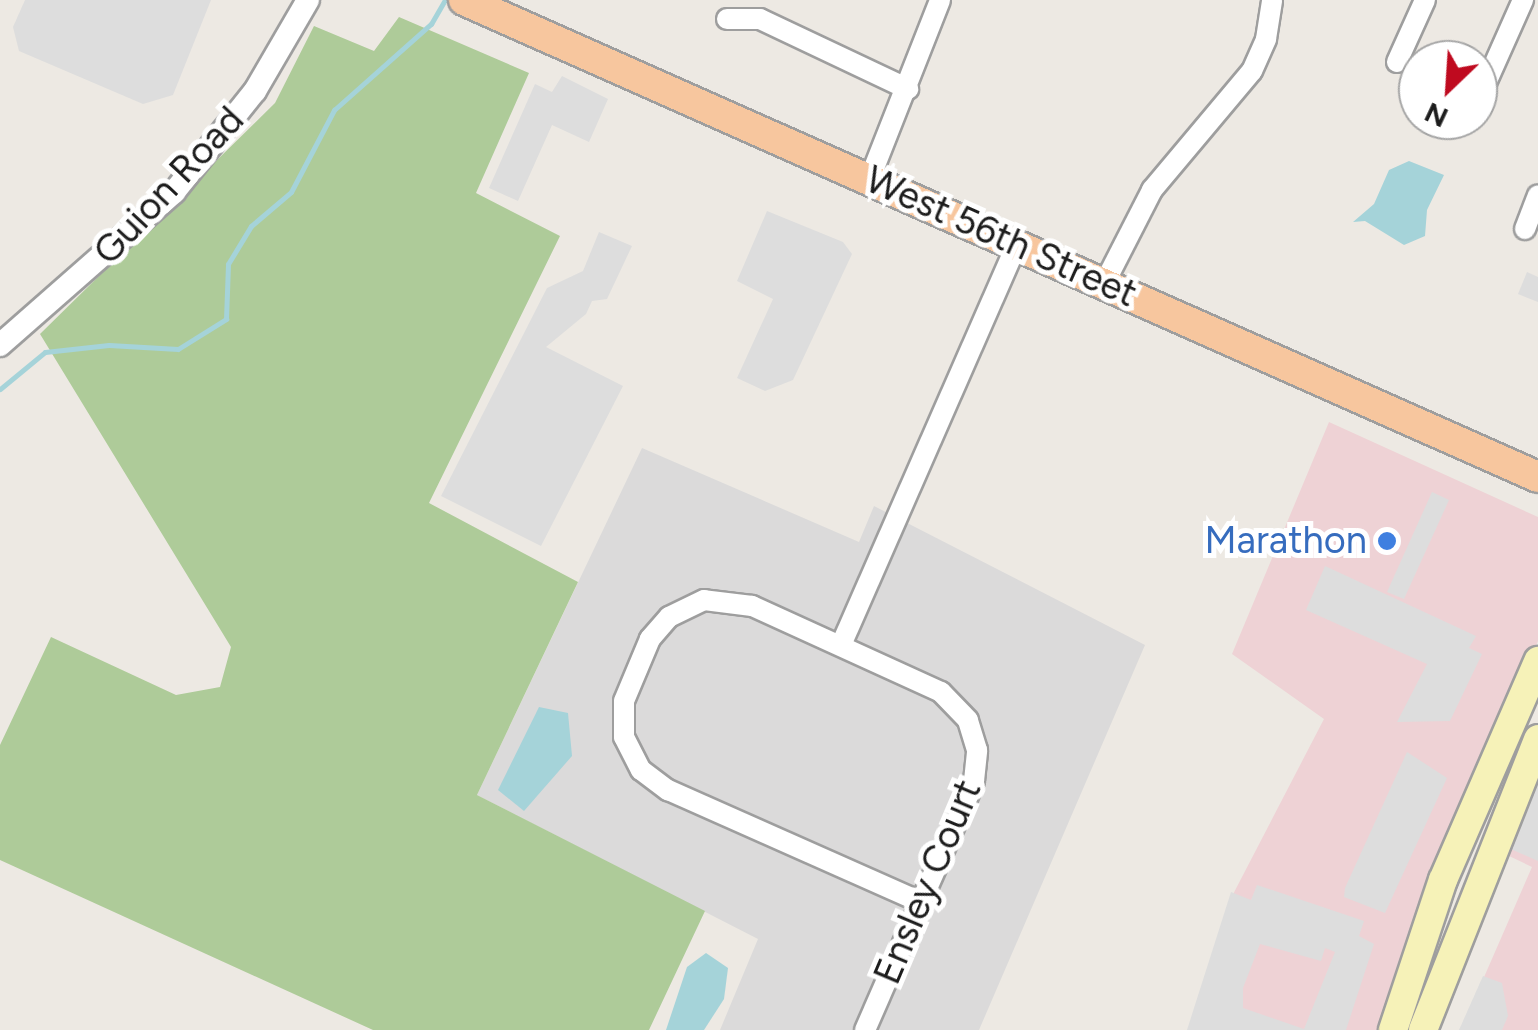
<!DOCTYPE html>
<html>
<head>
<meta charset="utf-8">
<style>
	body { margin:0 }
	#map { position:relative; width:1538px; height:1030px; overflow:hidden; background:#ede9e3; font-family:Figtree,sans-serif }
	div>[style] { position:absolute }
	.residential>* { inset:0; background:#dbdada }
	.commercial>* { inset:0; background:#eed2d5 }
	.forest>* { inset:0; background:#aecb99 }
	.parking>* { inset:0; background:#ddd }
	.water>* { inset:0; background:#a5d3d9 }
	.stream>* { height:5px; margin:-2.5px; padding:0 2.5px; transform-origin:2.5px; border-radius:2.5px; background:#a5d3d9 }
	.roads { filter:drop-shadow(2px 0 #9e9e9e) drop-shadow(-2px 0 #9e9e9e) drop-shadow(0 2px #9e9e9e) drop-shadow(0 -2px #9e9e9e) }
	.minor>* { height:20px; margin:-10px; padding:0 10px; transform-origin:10px; border-radius:10px; background:#fff }
	.tertiary>* { height:22px; margin:-11px; padding:0 11px; transform-origin:11px; border-radius:11px; background:#fff }
	.secondary>* { height:28px; margin:-14px; padding:0 14px; transform-origin:14px; border-radius:14px; background:#f6f2b8 }
	.primary>* { height:30px; margin:-15px; padding:0 15px; transform-origin:15px; border-radius:15px; background:#f7c69e }
	.dots>* { width:28px; height:28px; translate:-50% -50%; box-sizing:border-box; border:5px solid #fff; border-radius:50% }
	span { translate:-50% -50%; white-space:nowrap; text-align:center; line-height:1.15; -webkit-text-stroke:10px #fff; paint-order:stroke }
	.street-label { font-size:38px; color:#1d1d1d }
	.shop-label { font-size:38px; color:#366cbe }
	.right { translate:-100% -50%; text-align:right }
	.north { position:absolute; left:1398px; top:40px; width:100px; height:100px; box-sizing:border-box; background:#fff; border:2px solid #a5a5a5; border-radius:50%; rotate:205deg; font-size:28px; font-weight:700; line-height:40px; text-align:center; color:#1d1d1d }
	.north::after { content:''; display:block; margin:auto; width:35px; height:45px; background:#bf0a1f; clip-path:polygon(50% 0,100% 100%,50% 72%,0 100%) }
</style>
</head>
<body>
<div id="map">
	<div class="residential">
		<i style="clip-path:polygon(642px 448px,859px 542px,874px 506px,1145px 645px,979px 1030px,720px 1030px,758px 939px,477px 795px)"></i>
	</div>
	<div class="commercial">
		<i style="clip-path:polygon(1329px 422px,1538px 517px,1538px 641px,1416px 921px,1379px 1030px,1188px 1030px,1229px 902px,1324px 719px,1232px 654px)"></i>
		<i style="clip-path:polygon(1538px 788px,1538px 1030px,1461px 1030px,1532px 867px,1507px 855px)"></i>
	</div>
	<div class="forest">
		<i style="clip-path:polygon(399px 17px,529px 73px,476px 193px,560px 236px,429px 503px,578px 582px,477px 795px,705px 911px,649px 1030px,373px 1030px,0 860px,0 745px,51px 637px,176px 695px,220px 687px,231px 647px,40px 334px,275px 103px,314px 26px,374px 51px)"></i>
	</div>
	<div class="parking">
		<i style="clip-path:polygon(25px 0,211px 0,173px 95px,143px 104px,19px 51px,13px 27px)"></i>
		<i style="clip-path:polygon(562px 76px,608px 99px,589px 142px,552px 125px,518px 201px,489px 188px,535px 84px,552px 92px)"></i>
		<i style="clip-path:polygon(767px 211px,843px 242px,852px 254px,793px 380px,765px 391px,737px 378px,773px 299px,737px 281px)"></i>
		<i style="clip-path:polygon(599px 232px,632px 246px,607px 299px,592px 301px,586px 314px,546px 347px,623px 386px,541px 546px,441px 496px,547px 288px,583px 271px)"></i>
		<i style="clip-path:polygon(1527px 272px,1538px 277px,1538px 302px,1518px 294px)"></i>
		<i style="clip-path:polygon(1432px 492px,1449px 500px,1404px 599px,1387px 592px)"></i>
		<i style="clip-path:polygon(1325px 566px,1476px 636px,1469px 648px,1482px 654px,1450px 721px,1397px 722px,1427px 664px,1306px 610px)"></i>
		<i style="clip-path:polygon(1407px 752px,1447px 778px,1385px 913px,1344px 897px,1345px 888px)"></i>
		<i style="clip-path:polygon(1538px 778px,1538px 861px,1504px 846px)"></i>
		<i style="clip-path:polygon(evenodd,1257px 885px,1364px 921px,1359px 936px,1374px 944px,1346px 1030px,1187px 1030px,1231px 892px,1251px 900px,1257px 885px,1260px 944px,1321px 961px,1325px 948px,1335px 952px,1304px 1029px,1243px 1008px,1243px 988px,1260px 944px)"></i>
		<i style="clip-path:polygon(1483px 976px,1502px 983px,1508px 1016px,1502px 1030px,1459px 1030px)"></i>
	</div>
	<div class="water">
		<i style="clip-path:polygon(1409px 161px,1444px 175px,1427px 210px,1425px 236px,1404px 245px,1365px 221px,1353px 222px,1374px 204px,1389px 170px)"></i>
		<i style="clip-path:polygon(539px 707px,568px 713px,572px 756px,524px 811px,498px 790px)"></i>
		<i style="clip-path:polygon(706px 953px,728px 968px,724px 999px,704px 1030px,666px 1030px,687px 967px)"></i>
	</div>
	<div class="stream">
		<i style="left:0;top:389px;width:58px;rotate:-39.4deg"></i>
		<i style="left:45px;top:352px;width:64px;rotate:-6.2deg"></i>
		<i style="left:109px;top:345px;width:69px;rotate:3.3deg"></i>
		<i style="left:178px;top:349px;width:57px;rotate:-32deg"></i>
		<i style="left:226px;top:319px;width:55px;rotate:-87.9deg"></i>
		<i style="left:228px;top:264px;width:44px;rotate:-58.8deg"></i>
		<i style="left:251px;top:226px;width:52px;rotate:-40.4deg"></i>
		<i style="left:291px;top:192px;width:93px;rotate:-62.3deg"></i>
		<i style="left:334px;top:110px;width:130px;rotate:-41.6deg"></i>
		<i style="left:431px;top:24px;width:28px;rotate:-60deg"></i>
	</div>
	<div class="roads">
		<div class="minor">
			<i style="left:727px;top:19px;width:33px"></i>
			<i style="left:760px;top:19px;width:164px;rotate:25.3deg"></i>
			<i style="left:1397px;top:62px;width:68px;rotate:-65.7deg"></i>
			<i style="left:1478px;top:101px;width:111px;rotate:-66deg"></i>
			<i style="left:870px;top:178px;width:191px;rotate:-68.5deg"></i>
			<i style="left:1525px;top:229px;width:36px;rotate:-69deg"></i>
			<i style="left:1104px;top:284px;width:106px;rotate:-62.9deg"></i>
			<i style="left:1152px;top:190px;width:155px;rotate:-50deg"></i>
			<i style="left:1252px;top:71px;width:35px;rotate:-66deg"></i>
			<i style="left:1266px;top:39px;width:39px;rotate:-81deg"></i>
			<i style="left:841px;top:645px;width:438px;rotate:-66.3deg"></i>
			<i style="left:865px;top:1030px;width:140px;rotate:-66.4deg"></i>
			<i style="left:921px;top:902px;width:124px;rotate:-66.1deg"></i>
			<i style="left:971px;top:789px;width:9px;rotate:-69deg"></i>
			<i style="left:974px;top:781px;width:31px;rotate:-84deg"></i>
			<i style="left:977px;top:750px;width:31px;rotate:-107deg"></i>
			<i style="left:968px;top:720px;width:39px;rotate:-134deg"></i>
			<i style="left:941px;top:692px;width:208px;rotate:-155.5deg"></i>
			<i style="left:752px;top:606px;width:48px;rotate:-172.9deg"></i>
			<i style="left:704px;top:600px;width:39px;rotate:154deg"></i>
			<i style="left:669px;top:617px;width:29px;rotate:131deg"></i>
			<i style="left:650px;top:639px;width:67px;rotate:112.8deg"></i>
			<i style="left:624px;top:701px;width:36px;rotate:90deg"></i>
			<i style="left:624px;top:737px;width:37px;rotate:63deg"></i>
			<i style="left:641px;top:770px;width:34px;rotate:37deg"></i>
			<i style="left:668px;top:790px;width:277px;rotate:23.9deg"></i>
		</div>
		<div class="tertiary">
			<i style="left:0;top:345px;width:232px;rotate:-41.3deg"></i>
			<i style="left:174px;top:192px;width:129px;rotate:-51.3deg"></i>
			<i style="left:255px;top:91px;width:105px;rotate:-59.8deg"></i>
		</div>
		<div class="secondary">
			<i style="left:1393px;top:1030px;width:158px;rotate:-71.6deg"></i>
			<i style="left:1443px;top:880px;width:239px;rotate:-66.5deg"></i>
			<i style="left:1423px;top:1030px;width:313px;rotate:-68.4deg"></i>
		</div>
		<div class="primary">
			<i style="left:464px;top:0;width:1175px;rotate:23.95deg"></i>
		</div>
	</div>
	<div class="dots">
		<i style="left:1387px;top:541px;background:#3f7fe0"></i>
	</div>
	<div class="street-label">
		<span style="left:169px;top:186px;rotate:-47deg">Guion Road</span>
		<span style="left:1001px;top:237px;rotate:24deg">West 56th Street</span>
		<span style="left:928px;top:882px;rotate:-67deg">Ensley Court</span>
	</div>
	<div class="shop-label">
		<span class="right" style="left:1367px;top:541px">Marathon</span>
	</div>
	<div class="north">N</div>
</div>
</body>
</html>
